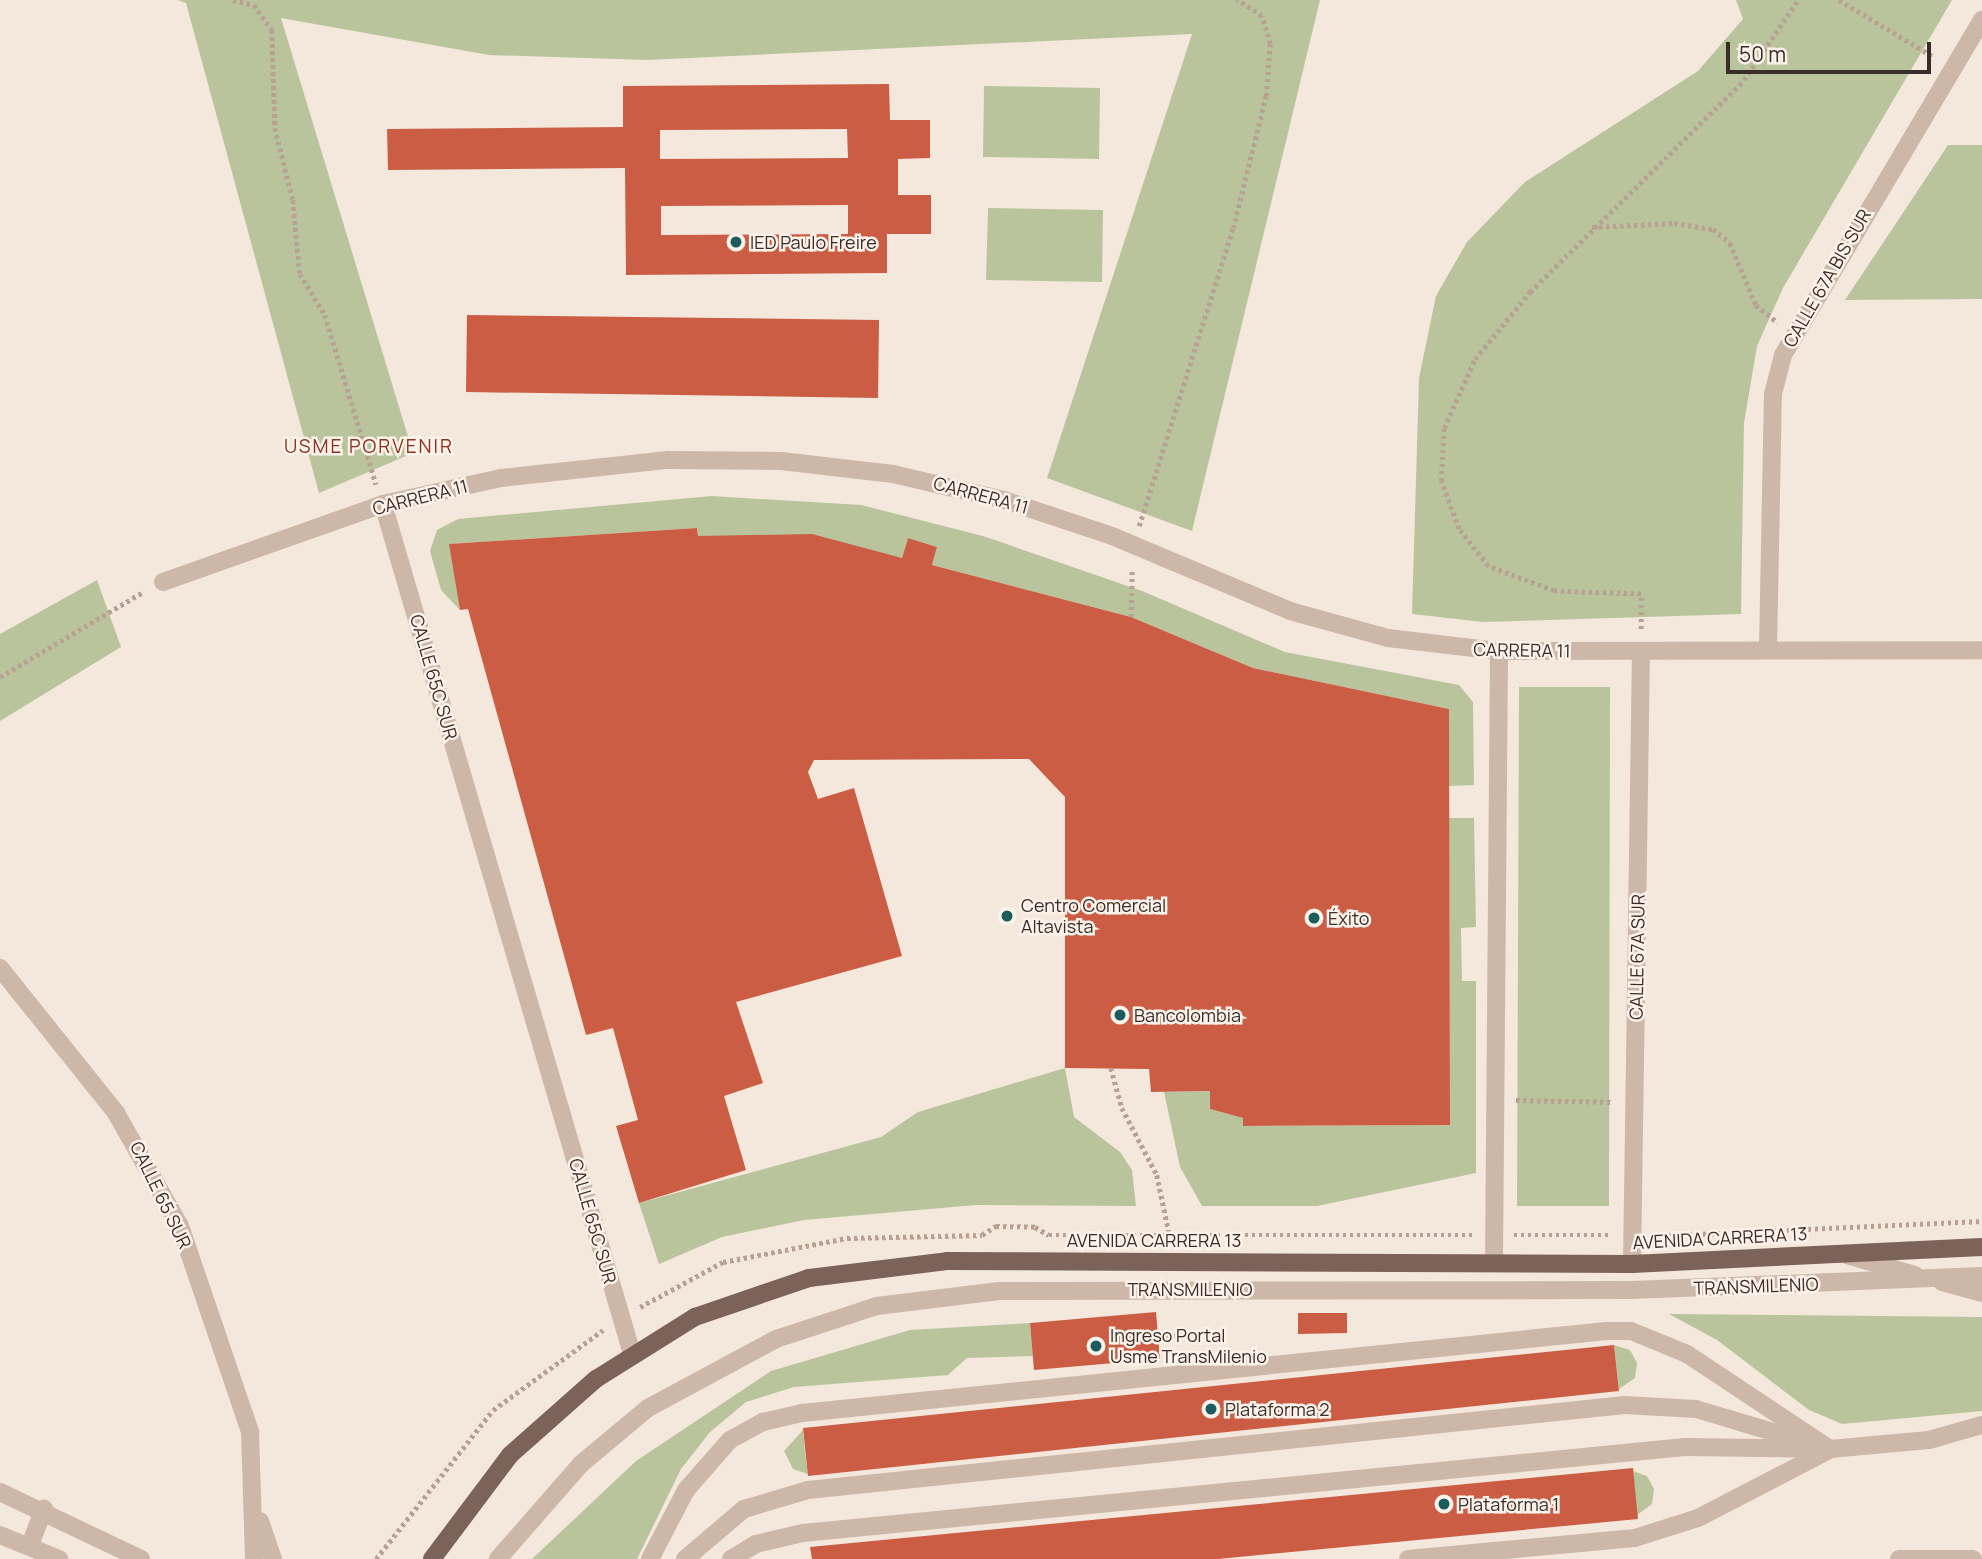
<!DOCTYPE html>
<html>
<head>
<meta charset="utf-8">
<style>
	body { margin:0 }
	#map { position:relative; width:1982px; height:1559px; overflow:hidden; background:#f4e8dd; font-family:Manrope,sans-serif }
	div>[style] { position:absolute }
	.green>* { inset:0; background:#b9c49c }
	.building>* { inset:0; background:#cb5d44 }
	.path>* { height:4.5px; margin-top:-2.25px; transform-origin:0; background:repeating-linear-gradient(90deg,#b8a193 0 3.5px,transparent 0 7px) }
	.minor>* { height:18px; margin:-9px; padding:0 9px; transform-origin:9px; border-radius:9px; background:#ccb7a9 }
	.major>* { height:18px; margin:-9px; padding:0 9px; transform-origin:9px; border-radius:9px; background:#7c6359 }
	.dots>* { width:19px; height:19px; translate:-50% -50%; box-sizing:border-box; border:4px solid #fbf2ea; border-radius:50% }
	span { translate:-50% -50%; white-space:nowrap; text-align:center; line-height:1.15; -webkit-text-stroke:5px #fbf2ea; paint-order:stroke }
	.poi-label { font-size:18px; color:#392d29 }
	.left { translate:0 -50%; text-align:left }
	.street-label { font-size:18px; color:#392d29 }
	.neighbourhood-label { font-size:19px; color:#8c321e; letter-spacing:2px }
	.scale { position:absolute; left:1726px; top:42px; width:205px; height:32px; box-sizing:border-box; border:4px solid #392d29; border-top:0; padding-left:9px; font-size:21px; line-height:24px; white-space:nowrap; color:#392d29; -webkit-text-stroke:5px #fbf2ea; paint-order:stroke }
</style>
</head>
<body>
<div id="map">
	<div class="green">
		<i style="clip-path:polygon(178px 0,1320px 0,1192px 531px,1047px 478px,1192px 34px,647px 60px,489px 55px,281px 18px,413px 453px,319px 493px,186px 3px)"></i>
		<i style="clip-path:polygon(1736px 0,1952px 0,1783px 288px,1757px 346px,1744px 423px,1741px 614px,1483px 622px,1412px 614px,1419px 378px,1436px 296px,1467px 242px,1525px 182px,1698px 71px,1743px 19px)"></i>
		<i style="clip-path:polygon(984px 86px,1100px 88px,1099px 159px,983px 157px)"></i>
		<i style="clip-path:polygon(1948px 145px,1982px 145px,1982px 299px,1845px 300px)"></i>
		<i style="clip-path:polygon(988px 208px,1103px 210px,1102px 282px,986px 280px)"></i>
		<i style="clip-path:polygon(712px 496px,861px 505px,983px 536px,1142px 591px,1285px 652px,1459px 685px,1473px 702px,1474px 785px,1449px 786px,1449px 709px,1253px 668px,1131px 617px,932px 565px,937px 547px,908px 538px,902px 558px,698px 536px,697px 528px,450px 544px,460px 610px,441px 590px,430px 551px,437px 530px,458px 519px)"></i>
		<i style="clip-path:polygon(97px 580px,121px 647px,0 721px,0 634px)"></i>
		<i style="clip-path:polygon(1519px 687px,1610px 687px,1609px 1206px,1517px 1206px)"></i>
		<i style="clip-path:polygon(1449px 818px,1474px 818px,1476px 927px,1461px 928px,1462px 981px,1476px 981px,1476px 1173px,1317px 1206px,1202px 1206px,1180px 1167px,1164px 1092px,1210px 1091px,1210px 1109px,1243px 1118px,1243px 1126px,1450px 1125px)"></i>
		<i style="clip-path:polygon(1065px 1068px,1074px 1117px,1120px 1152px,1132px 1170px,1136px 1206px,976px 1205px,804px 1220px,722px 1237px,659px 1264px,639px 1203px,881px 1137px,918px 1112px)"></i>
		<i style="clip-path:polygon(1669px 1314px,1982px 1317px,1982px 1411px,1842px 1424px,1809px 1410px,1717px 1340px)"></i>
		<i style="clip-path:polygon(1030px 1323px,1033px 1356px,967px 1358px,948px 1375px,794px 1387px,746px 1402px,710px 1432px,681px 1469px,637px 1559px,532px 1559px,636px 1461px,771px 1371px,910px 1330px)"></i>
		<i style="clip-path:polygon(1614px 1345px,1630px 1350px,1637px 1363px,1635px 1378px,1619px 1389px)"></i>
		<i style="clip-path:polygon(803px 1430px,805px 1452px,808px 1474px,793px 1469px,784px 1451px)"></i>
		<i style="clip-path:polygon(1633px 1471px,1647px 1476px,1654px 1489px,1652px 1504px,1637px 1515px)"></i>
	</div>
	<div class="building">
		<i style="clip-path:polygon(evenodd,889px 84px,890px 120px,930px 120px,930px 158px,898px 159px,898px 195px,931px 195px,931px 234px,887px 234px,887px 273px,626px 275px,625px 168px,388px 170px,387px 129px,623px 127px,623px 86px,889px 84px,847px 129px,848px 158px,660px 159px,660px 130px,847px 129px,889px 84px,848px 205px,848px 234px,661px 235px,661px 206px,848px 205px)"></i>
		<i style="clip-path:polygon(467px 315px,879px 320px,878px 398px,466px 392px)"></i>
		<i style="clip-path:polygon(697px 528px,698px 536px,812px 534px,902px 558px,908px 538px,937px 547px,932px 565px,1131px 617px,1253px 668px,1449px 709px,1450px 1125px,1243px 1126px,1243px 1118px,1210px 1109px,1210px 1091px,1151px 1092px,1149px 1069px,1065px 1068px,1065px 797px,1029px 759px,814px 760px,808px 772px,818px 799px,854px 788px,902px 956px,736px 1002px,763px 1083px,724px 1096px,746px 1170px,639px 1203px,616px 1126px,638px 1120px,613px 1028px,586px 1035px,468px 609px,460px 610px,449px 544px)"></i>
		<i style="clip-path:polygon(1156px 1312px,1160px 1359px,1034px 1370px,1030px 1323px)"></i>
		<i style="clip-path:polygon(1298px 1313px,1347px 1313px,1347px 1333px,1298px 1334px)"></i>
		<i style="clip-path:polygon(1614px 1345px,1619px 1391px,808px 1476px,803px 1428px)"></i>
		<i style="clip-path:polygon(1633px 1468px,1638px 1519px,1218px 1559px,812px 1559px,810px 1547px)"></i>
	</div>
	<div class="path">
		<i style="left:233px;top:0;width:22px;rotate:13deg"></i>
		<i style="left:254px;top:5px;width:31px;rotate:54deg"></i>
		<i style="left:272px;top:30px;width:98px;rotate:88.2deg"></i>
		<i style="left:275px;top:128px;width:74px;rotate:76deg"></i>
		<i style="left:293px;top:200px;width:74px;rotate:84.6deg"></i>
		<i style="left:300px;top:274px;width:48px;rotate:58.6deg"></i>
		<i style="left:325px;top:315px;width:177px;rotate:73.2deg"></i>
		<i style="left:1839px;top:0;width:111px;rotate:31deg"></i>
		<i style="left:1592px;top:227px;width:82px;rotate:-2.8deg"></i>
		<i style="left:1674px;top:223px;width:39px;rotate:9deg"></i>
		<i style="left:1713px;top:229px;width:22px;rotate:39deg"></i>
		<i style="left:1730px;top:243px;width:67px;rotate:67.2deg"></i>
		<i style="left:1756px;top:305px;width:28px;rotate:39deg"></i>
		<i style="left:1139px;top:526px;width:312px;rotate:-72.5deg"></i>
		<i style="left:1233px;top:228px;width:136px;rotate:-76deg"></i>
		<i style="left:1266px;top:96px;width:52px;rotate:-85.6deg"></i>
		<i style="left:1270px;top:44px;width:29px;rotate:-106deg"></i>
		<i style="left:1262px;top:16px;width:30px;rotate:-147deg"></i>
		<i style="left:1131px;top:617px;width:48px;rotate:-88.8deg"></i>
		<i style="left:1641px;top:629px;width:35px;rotate:-90deg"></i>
		<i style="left:1641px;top:594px;width:87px;rotate:-178deg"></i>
		<i style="left:1554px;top:591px;width:71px;rotate:-159.3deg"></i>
		<i style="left:1488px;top:566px;width:47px;rotate:-128.1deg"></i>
		<i style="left:1459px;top:529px;width:51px;rotate:-110.6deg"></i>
		<i style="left:1441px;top:481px;width:53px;rotate:-86.8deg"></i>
		<i style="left:1444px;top:428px;width:76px;rotate:-65.8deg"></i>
		<i style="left:1475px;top:359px;width:87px;rotate:-50.6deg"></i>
		<i style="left:1530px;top:292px;width:301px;rotate:-44.7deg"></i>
		<i style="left:1744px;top:80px;width:97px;rotate:-56deg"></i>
		<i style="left:0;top:677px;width:166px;rotate:-30.7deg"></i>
		<i style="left:1111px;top:1068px;width:41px;rotate:74.6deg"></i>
		<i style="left:1122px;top:1108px;width:76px;rotate:62.4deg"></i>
		<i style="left:1157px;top:1175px;width:63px;rotate:78.2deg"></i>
		<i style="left:1516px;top:1100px;width:97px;rotate:1.2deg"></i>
		<i style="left:1514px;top:1235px;width:97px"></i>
		<i style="left:1654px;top:1236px;width:328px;rotate:-2.6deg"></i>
		<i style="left:640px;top:1307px;width:94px;rotate:-28.5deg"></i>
		<i style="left:723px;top:1262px;width:126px;rotate:-11deg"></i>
		<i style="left:847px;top:1238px;width:135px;rotate:-1.3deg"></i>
		<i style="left:982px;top:1235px;width:17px;rotate:-33deg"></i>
		<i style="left:996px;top:1226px;width:39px;rotate:1deg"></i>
		<i style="left:1035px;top:1227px;width:16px;rotate:30deg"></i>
		<i style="left:1049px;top:1235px;width:425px"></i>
		<i style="left:1158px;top:1337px;width:52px;rotate:-5.5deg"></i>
		<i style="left:376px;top:1559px;width:189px;rotate:-51.9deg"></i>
		<i style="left:493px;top:1410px;width:136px;rotate:-36deg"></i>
	</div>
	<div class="minor">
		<i style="left:383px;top:504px;width:886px;rotate:73.67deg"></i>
		<i style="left:163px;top:582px;width:233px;rotate:-19.5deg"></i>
		<i style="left:383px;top:504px;width:121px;rotate:-12.4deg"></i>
		<i style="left:501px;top:478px;width:168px;rotate:-6.2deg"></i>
		<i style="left:668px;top:460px;width:113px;rotate:0.5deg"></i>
		<i style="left:781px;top:461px;width:113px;rotate:6.6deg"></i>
		<i style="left:893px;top:474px;width:114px;rotate:13.2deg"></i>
		<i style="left:1004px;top:500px;width:114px;rotate:18.4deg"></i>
		<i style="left:1112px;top:536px;width:193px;rotate:22.8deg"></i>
		<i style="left:1290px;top:611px;width:102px;rotate:15.4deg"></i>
		<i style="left:1388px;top:638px;width:112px;rotate:6.7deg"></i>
		<i style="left:1499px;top:651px;width:483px;rotate:-0.1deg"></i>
		<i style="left:1768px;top:650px;width:256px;rotate:-88.9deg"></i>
		<i style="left:1773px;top:394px;width:40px;rotate:-75.6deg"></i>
		<i style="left:1783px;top:355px;width:390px;rotate:-59.3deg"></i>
		<i style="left:0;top:968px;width:186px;rotate:51.3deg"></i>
		<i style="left:116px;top:1113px;width:130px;rotate:60.5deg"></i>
		<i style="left:180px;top:1226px;width:218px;rotate:71.2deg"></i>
		<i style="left:250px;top:1432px;width:127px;rotate:88.2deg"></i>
		<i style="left:1847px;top:1255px;width:71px;rotate:16.4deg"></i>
		<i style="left:1494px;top:1262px;width:611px;rotate:-89.53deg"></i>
		<i style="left:1632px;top:1264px;width:613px;rotate:-89.16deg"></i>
		<i style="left:1942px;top:1282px;width:41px;rotate:15.4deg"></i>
		<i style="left:0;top:1492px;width:156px;rotate:25.4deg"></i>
		<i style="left:260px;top:1521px;width:40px;rotate:71.1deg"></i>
		<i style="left:0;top:1535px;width:64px;rotate:22.1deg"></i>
		<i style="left:30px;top:1545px;width:39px;rotate:-69deg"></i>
		<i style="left:498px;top:1559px;width:126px;rotate:-48.9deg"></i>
		<i style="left:581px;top:1464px;width:87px;rotate:-39.9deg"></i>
		<i style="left:648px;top:1408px;width:145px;rotate:-28.3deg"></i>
		<i style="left:776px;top:1339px;width:106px;rotate:-18.1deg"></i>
		<i style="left:877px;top:1306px;width:123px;rotate:-7deg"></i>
		<i style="left:999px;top:1291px;width:633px;rotate:-0.09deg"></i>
		<i style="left:1632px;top:1290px;width:350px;rotate:-2.3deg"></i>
		<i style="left:650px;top:1559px;width:78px;rotate:-62.4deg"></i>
		<i style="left:686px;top:1490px;width:67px;rotate:-48.7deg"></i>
		<i style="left:730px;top:1440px;width:38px;rotate:-29deg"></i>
		<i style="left:763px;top:1422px;width:40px;rotate:-13deg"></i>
		<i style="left:802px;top:1413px;width:809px;rotate:-5.82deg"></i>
		<i style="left:1607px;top:1331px;width:24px"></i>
		<i style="left:1631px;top:1331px;width:61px;rotate:22.3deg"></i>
		<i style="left:1687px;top:1354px;width:172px;rotate:33.6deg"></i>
		<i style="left:685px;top:1559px;width:77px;rotate:-40.3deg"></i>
		<i style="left:744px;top:1509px;width:67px;rotate:-16.5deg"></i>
		<i style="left:808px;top:1490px;width:821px;rotate:-5.94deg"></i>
		<i style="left:1625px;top:1405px;width:71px;rotate:3.2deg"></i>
		<i style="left:1696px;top:1409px;width:119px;rotate:16.6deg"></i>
		<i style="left:731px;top:1559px;width:29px;rotate:-31deg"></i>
		<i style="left:756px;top:1544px;width:48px;rotate:-13.2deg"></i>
		<i style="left:803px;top:1533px;width:886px;rotate:-5.57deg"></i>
		<i style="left:1685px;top:1447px;width:145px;rotate:0.8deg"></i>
		<i style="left:1830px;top:1449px;width:99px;rotate:-5.2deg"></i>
		<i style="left:1929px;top:1440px;width:55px;rotate:-15.8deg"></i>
		<i style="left:1408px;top:1559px;width:228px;rotate:-5.3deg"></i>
		<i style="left:1635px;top:1538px;width:66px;rotate:-17.6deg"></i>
		<i style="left:1698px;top:1518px;width:145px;rotate:-27.4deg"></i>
		<i style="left:1899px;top:1559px;width:74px"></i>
	</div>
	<div class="major">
		<i style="left:432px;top:1559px;width:130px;rotate:-53.1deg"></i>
		<i style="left:510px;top:1455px;width:115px;rotate:-41.5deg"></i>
		<i style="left:596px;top:1379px;width:117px;rotate:-32.1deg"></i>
		<i style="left:695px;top:1317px;width:120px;rotate:-18.9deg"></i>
		<i style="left:809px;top:1278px;width:139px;rotate:-7deg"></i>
		<i style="left:947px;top:1261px;width:685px;rotate:0.25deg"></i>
		<i style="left:1632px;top:1264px;width:350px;rotate:-2.8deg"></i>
	</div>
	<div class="dots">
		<i style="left:736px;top:242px;background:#1c5c5d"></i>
		<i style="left:1007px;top:916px;background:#1c5c5d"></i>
		<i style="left:1314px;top:918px;background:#1c5c5d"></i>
		<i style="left:1120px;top:1015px;background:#1c5c5d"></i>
		<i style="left:1096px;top:1346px;background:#1c5c5d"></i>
		<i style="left:1211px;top:1409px;background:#1c5c5d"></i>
		<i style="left:1444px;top:1504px;background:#1c5c5d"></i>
	</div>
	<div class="poi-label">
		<span class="left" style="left:750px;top:242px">IED Paulo Freire</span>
		<span class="left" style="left:1021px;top:916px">Centro Comercial<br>Altavista</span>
		<span class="left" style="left:1328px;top:918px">Éxito</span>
		<span class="left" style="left:1134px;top:1015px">Bancolombia</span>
		<span class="left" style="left:1110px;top:1346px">Ingreso Portal<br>Usme TransMilenio</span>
		<span class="left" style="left:1225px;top:1409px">Plataforma 2</span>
		<span class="left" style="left:1458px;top:1504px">Plataforma 1</span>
	</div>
	<div class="street-label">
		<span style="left:1827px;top:278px;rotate:-60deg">CALLE 67A BIS SUR</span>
		<span style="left:981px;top:495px;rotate:15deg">CARRERA 11</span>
		<span style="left:420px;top:497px;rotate:-14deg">CARRERA 11</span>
		<span style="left:1522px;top:650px;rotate:1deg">CARRERA 11</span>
		<span style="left:434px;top:677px;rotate:74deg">CALLE 65C SUR</span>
		<span style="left:1637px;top:957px;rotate:-89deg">CALLE 67A SUR</span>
		<span style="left:161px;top:1195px;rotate:64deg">CALLE 65 SUR</span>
		<span style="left:593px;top:1221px;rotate:74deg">CALLE 65C SUR</span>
		<span style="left:1720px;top:1238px;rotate:-3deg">AVENIDA CARRERA 13</span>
		<span style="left:1154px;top:1240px">AVENIDA CARRERA 13</span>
		<span style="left:1756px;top:1286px;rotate:-2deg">TRANSMILENIO</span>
		<span style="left:1190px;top:1289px">TRANSMILENIO</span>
	</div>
	<div class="neighbourhood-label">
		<span style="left:369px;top:447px">USME PORVENIR</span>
	</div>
	<div class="scale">50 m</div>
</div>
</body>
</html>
